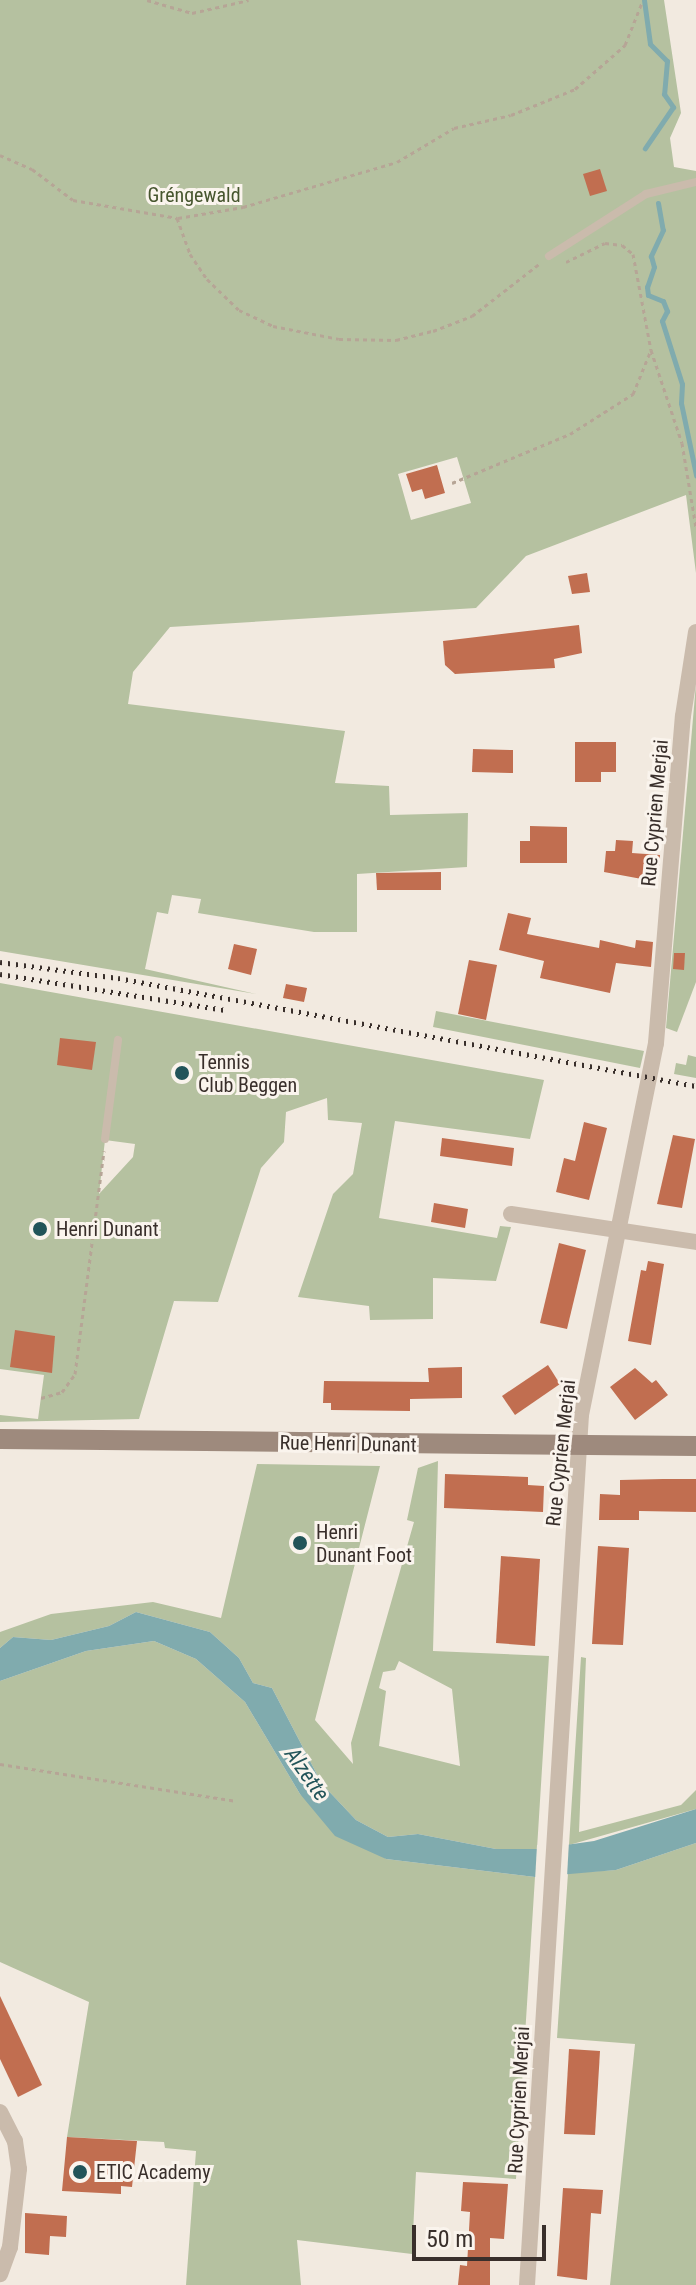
<!DOCTYPE html>
<html>
<head>
<meta charset="utf-8">
<style>
	body { margin:0 }
	#map { position:relative; width:696px; height:2285px; overflow:hidden; background:#f2eae0; font-family:"Roboto Condensed",sans-serif }
	div>[style] { position:absolute }
	.green>* { inset:0; background:#b5c1a0 }
	.water>* { inset:0; background:#80abae }
	.pier>* { inset:0; background:#f2eae0 }
	.stream>* { height:5px; margin:-2.5px; padding:0 2.5px; transform-origin:2.5px; border-radius:2.5px; background:#80abae }
	.building>* { inset:0; background:#c16e50 }
	.path>* { height:3px; margin-top:-1.5px; transform-origin:0; background:repeating-linear-gradient(90deg,#b6a596 0 4px,transparent 0 8px) }
	.lane>* { height:8px; margin:-4px; padding:0 4px; transform-origin:4px; border-radius:4px; background:#cabbac }
	.street>* { height:16px; margin:-8px; padding:0 8px; transform-origin:8px; border-radius:8px; background:#cabbac }
	.secondary>* { height:20px; margin:-10px; padding:0 10px; transform-origin:10px; border-radius:10px; background:#9e8a7d }
	.rail>* { height:5px; margin-top:-2.5px; transform-origin:0; background:repeating-linear-gradient(90deg,#392f2b 0 2px,transparent 0 8px) }
	.dots>* { width:22px; height:22px; translate:-50% -50%; box-sizing:border-box; border:4px solid #faf4ed; border-radius:50% }
	span { translate:-50% -50%; white-space:nowrap; text-align:center; line-height:1.15; -webkit-text-stroke:6px #faf4ed; paint-order:stroke }
	.park-label { font-size:20px; color:#47562f }
	.street-label { font-size:20px; color:#392f2b }
	.poi-label { font-size:20px; color:#392f2b }
	.left { translate:0 -50%; text-align:left }
	.water-label { font-size:22px; color:#225459; font-style:italic }
	.scale { position:absolute; left:412px; top:2225px; width:134px; height:36px; box-sizing:border-box; border:4px solid #392f2b; border-top:0; padding-left:10px; font-size:24px; line-height:28px; white-space:nowrap; color:#392f2b; -webkit-text-stroke:6px #faf4ed; paint-order:stroke }
</style>
</head>
<body>
<div id="map">
	<div class="green">
		<i style="clip-path:polygon(evenodd,0 0,664px 0,681px 113px,670px 138px,674px 167px,696px 171px,696px 573px,686px 495px,526px 556px,476px 608px,170px 627px,133px 672px,128px 704px,345px 731px,335px 783px,389px 786px,390px 815px,468px 813px,467px 867px,357px 874px,357px 932px,314px 932px,198px 913px,201px 899px,172px 895px,168px 914px,157px 912px,145px 969px,256px 994px,0 951px,0 0,457px 457px,471px 503px,411px 520px,398px 474px,457px 457px)"></i>
		<i style="clip-path:polygon(696px 684px,696px 982px,677px 1032px,666px 1028px)"></i>
		<i style="clip-path:polygon(evenodd,0 983px,544px 1080px,530px 1139px,395px 1121px,379px 1218px,497px 1238px,500px 1226px,511px 1227px,496px 1281px,433px 1278px,433px 1319px,370px 1320px,369px 1306px,298px 1297px,333px 1194px,353px 1174px,362px 1123px,328px 1120px,327px 1098px,286px 1112px,284px 1142px,261px 1168px,218px 1302px,174px 1301px,139px 1419px,0 1422px,0 1415px,38px 1419px,44px 1375px,0 1369px,0 983px,105px 1140px,135px 1144px,133px 1157px,99px 1194px,105px 1140px)"></i>
		<i style="clip-path:polygon(436px 1011px,644px 1051px,640px 1068px,433px 1027px)"></i>
		<i style="clip-path:polygon(688px 1055px,696px 1057px,696px 1078px,674px 1074px,676px 1063px,686px 1065px)"></i>
		<i style="clip-path:polygon(evenodd,438px 1461px,433px 1651px,549px 1656px,537px 1849px,496px 1849px,418px 1834px,388px 1837px,356px 1820px,322px 1784px,272px 1688px,253px 1683px,239px 1658px,210px 1632px,136px 1612px,109px 1626px,51px 1640px,13px 1637px,0 1648px,0 1632px,51px 1614px,153px 1602px,221px 1618px,257px 1464px,380px 1466px,315px 1720px,353px 1764px,351px 1743px,414px 1522px,407px 1520px,418px 1468px,438px 1461px,399px 1661px,452px 1689px,460px 1766px,379px 1746px,386px 1691px,379px 1688px,383px 1672px,395px 1670px,399px 1661px)"></i>
		<i style="clip-path:polygon(154px 1641px,196px 1659px,245px 1702px,300px 1794px,386px 1859px,535px 1877px,516px 2179px,416px 2172px,412px 2254px,297px 2240px,301px 2285px,186px 2285px,196px 2151px,165px 2148px,164px 2142px,67px 2137px,89px 2002px,0 1962px,0 1681px,86px 1651px)"></i>
		<i style="clip-path:polygon(581px 1657px,586px 1658px,579px 1832px,681px 1805px,696px 1790px,696px 1809px,569px 1845px)"></i>
		<i style="clip-path:polygon(696px 1843px,696px 2285px,610px 2285px,635px 2044px,557px 2038px,568px 1873px,616px 1870px)"></i>
	</div>
	<div class="water">
		<i style="clip-path:polygon(136px 1612px,210px 1632px,239px 1658px,253px 1683px,272px 1688px,322px 1784px,356px 1820px,388px 1837px,418px 1834px,496px 1849px,537px 1849px,594px 1841px,696px 1809px,696px 1843px,616px 1870px,535px 1877px,386px 1859px,335px 1836px,300px 1794px,245px 1702px,196px 1659px,154px 1641px,86px 1651px,0 1681px,0 1648px,13px 1637px,51px 1640px,109px 1626px)"></i>
	</div>
	<div class="pier">
		<i style="clip-path:polygon(569px 1841px,567px 1877px,535px 1881px,537px 1845px)"></i>
	</div>
	<div class="stream">
		<i style="left:644px;top:0;width:44px;rotate:82.2deg"></i>
		<i style="left:650px;top:44px;width:24px;rotate:45deg"></i>
		<i style="left:667px;top:61px;width:33px;rotate:95deg"></i>
		<i style="left:664px;top:94px;width:16px;rotate:55deg"></i>
		<i style="left:673px;top:107px;width:50px;rotate:124.3deg"></i>
		<i style="left:658px;top:203px;width:27px;rotate:80deg"></i>
		<i style="left:663px;top:230px;width:29px;rotate:115deg"></i>
		<i style="left:651px;top:256px;width:11px;rotate:75deg"></i>
		<i style="left:654px;top:267px;width:21px;rotate:109deg"></i>
		<i style="left:647px;top:287px;width:8px;rotate:83deg"></i>
		<i style="left:648px;top:295px;width:16px;rotate:22deg"></i>
		<i style="left:663px;top:301px;width:11px;rotate:68deg"></i>
		<i style="left:667px;top:311px;width:11px;rotate:117deg"></i>
		<i style="left:662px;top:321px;width:66px;rotate:72.4deg"></i>
		<i style="left:682px;top:384px;width:19px;rotate:93deg"></i>
		<i style="left:681px;top:403px;width:74px;rotate:78.2deg"></i>
	</div>
	<div class="building">
		<i style="clip-path:polygon(600px 169px,607px 191px,590px 196px,583px 174px)"></i>
		<i style="clip-path:polygon(437px 465px,445px 493px,425px 499px,422px 489px,412px 492px,406px 474px)"></i>
		<i style="clip-path:polygon(587px 573px,590px 592px,572px 594px,568px 576px)"></i>
		<i style="clip-path:polygon(579px 625px,582px 653px,554px 659px,555px 668px,455px 674px,445px 665px,443px 641px)"></i>
		<i style="clip-path:polygon(575px 742px,616px 742px,616px 772px,601px 772px,601px 782px,575px 782px)"></i>
		<i style="clip-path:polygon(473px 749px,513px 750px,513px 773px,472px 772px)"></i>
		<i style="clip-path:polygon(530px 826px,567px 827px,567px 863px,520px 863px,520px 841px,530px 841px)"></i>
		<i style="clip-path:polygon(616px 840px,633px 841px,632px 853px,660px 855px,658px 882px,604px 872px,606px 851px,615px 851px)"></i>
		<i style="clip-path:polygon(441px 872px,441px 890px,377px 890px,376px 873px)"></i>
		<i style="clip-path:polygon(508px 913px,531px 918px,527px 934px,599px 948px,600px 940px,635px 948px,636px 940px,653px 942px,651px 967px,616px 963px,610px 993px,540px 978px,544px 961px,499px 950px)"></i>
		<i style="clip-path:polygon(234px 944px,257px 949px,251px 975px,228px 969px)"></i>
		<i style="clip-path:polygon(674px 953px,685px 953px,684px 970px,673px 969px)"></i>
		<i style="clip-path:polygon(469px 960px,497px 965px,486px 1020px,458px 1014px)"></i>
		<i style="clip-path:polygon(286px 984px,307px 988px,304px 1002px,283px 998px)"></i>
		<i style="clip-path:polygon(60px 1038px,96px 1042px,92px 1070px,57px 1065px)"></i>
		<i style="clip-path:polygon(584px 1122px,607px 1128px,589px 1200px,556px 1192px,564px 1158px,575px 1161px)"></i>
		<i style="clip-path:polygon(673px 1135px,695px 1139px,682px 1208px,657px 1204px)"></i>
		<i style="clip-path:polygon(442px 1138px,514px 1148px,512px 1166px,440px 1156px)"></i>
		<i style="clip-path:polygon(434px 1203px,468px 1209px,465px 1228px,431px 1222px)"></i>
		<i style="clip-path:polygon(559px 1243px,586px 1250px,567px 1329px,540px 1323px)"></i>
		<i style="clip-path:polygon(648px 1261px,664px 1264px,651px 1345px,628px 1341px,641px 1270px,646px 1271px)"></i>
		<i style="clip-path:polygon(15px 1330px,55px 1336px,52px 1373px,10px 1367px)"></i>
		<i style="clip-path:polygon(548px 1365px,560px 1384px,515px 1415px,502px 1396px)"></i>
		<i style="clip-path:polygon(462px 1367px,462px 1398px,410px 1399px,410px 1411px,331px 1410px,331px 1403px,323px 1403px,324px 1381px,429px 1382px,428px 1368px)"></i>
		<i style="clip-path:polygon(635px 1368px,652px 1383px,656px 1380px,668px 1395px,635px 1420px,610px 1387px)"></i>
		<i style="clip-path:polygon(445px 1474px,528px 1477px,528px 1485px,544px 1486px,543px 1512px,444px 1508px)"></i>
		<i style="clip-path:polygon(663px 1479px,696px 1479px,696px 1512px,639px 1511px,639px 1520px,599px 1520px,600px 1494px,620px 1495px,620px 1480px)"></i>
		<i style="clip-path:polygon(598px 1546px,629px 1548px,623px 1645px,592px 1644px)"></i>
		<i style="clip-path:polygon(501px 1556px,540px 1559px,535px 1646px,496px 1643px)"></i>
		<i style="clip-path:polygon(0 1996px,42px 2085px,18px 2097px,0 2059px)"></i>
		<i style="clip-path:polygon(569px 2049px,600px 2051px,595px 2135px,564px 2134px)"></i>
		<i style="clip-path:polygon(67px 2137px,137px 2141px,132px 2187px,121px 2186px,121px 2194px,62px 2191px)"></i>
		<i style="clip-path:polygon(463px 2182px,508px 2184px,504px 2239px,490px 2238px,490px 2285px,458px 2285px,460px 2265px,467px 2266px,470px 2212px,461px 2211px)"></i>
		<i style="clip-path:polygon(563px 2188px,603px 2190px,601px 2214px,591px 2213px,587px 2280px,557px 2276px)"></i>
		<i style="clip-path:polygon(25px 2213px,67px 2216px,66px 2237px,50px 2236px,49px 2255px,25px 2253px)"></i>
	</div>
	<div class="path">
		<i style="left:147px;top:0;width:47px;rotate:16.1deg"></i>
		<i style="left:192px;top:13px;width:58px;rotate:-12.8deg"></i>
		<i style="left:0;top:155px;width:35px;rotate:24deg"></i>
		<i style="left:32px;top:169px;width:51px;rotate:37.1deg"></i>
		<i style="left:73px;top:200px;width:106px;rotate:9.8deg"></i>
		<i style="left:177px;top:218px;width:38px;rotate:70deg"></i>
		<i style="left:190px;top:254px;width:30px;rotate:56deg"></i>
		<i style="left:207px;top:279px;width:45px;rotate:44.1deg"></i>
		<i style="left:239px;top:310px;width:38px;rotate:25deg"></i>
		<i style="left:273px;top:326px;width:67px;rotate:11.1deg"></i>
		<i style="left:339px;top:339px;width:57px;rotate:1deg"></i>
		<i style="left:396px;top:340px;width:38px;rotate:-14deg"></i>
		<i style="left:433px;top:331px;width:42px;rotate:-21deg"></i>
		<i style="left:472px;top:316px;width:85px;rotate:-37.8deg"></i>
		<i style="left:178px;top:218px;width:66px;rotate:-9.6deg"></i>
		<i style="left:243px;top:207px;width:160px;rotate:-16.3deg"></i>
		<i style="left:397px;top:162px;width:66px;rotate:-30.8deg"></i>
		<i style="left:454px;top:128px;width:58px;rotate:-12.8deg"></i>
		<i style="left:511px;top:115px;width:69px;rotate:-22.1deg"></i>
		<i style="left:575px;top:89px;width:67px;rotate:-41.3deg"></i>
		<i style="left:625px;top:45px;width:48px;rotate:-68.2deg"></i>
		<i style="left:566px;top:262px;width:43px;rotate:-26deg"></i>
		<i style="left:605px;top:243px;width:17px;rotate:7deg"></i>
		<i style="left:622px;top:245px;width:14px;rotate:39deg"></i>
		<i style="left:633px;top:254px;width:98px;rotate:79.4deg"></i>
		<i style="left:651px;top:350px;width:98px;rotate:71.6deg"></i>
		<i style="left:682px;top:443px;width:86px;rotate:80.6deg"></i>
		<i style="left:452px;top:483px;width:128px;rotate:-22.6deg"></i>
		<i style="left:570px;top:434px;width:75px;rotate:-32.4deg"></i>
		<i style="left:633px;top:394px;width:48px;rotate:-67.8deg"></i>
		<i style="left:41px;top:1398px;width:22px;rotate:-16deg"></i>
		<i style="left:62px;top:1392px;width:22px;rotate:-54deg"></i>
		<i style="left:75px;top:1374px;width:225px;rotate:-82.6deg"></i>
		<i style="left:0;top:1764px;width:238px;rotate:8.9deg"></i>
	</div>
	<div class="lane">
		<i style="left:549px;top:256px;width:115px;rotate:-32.6deg"></i>
		<i style="left:646px;top:194px;width:51px;rotate:-13.5deg"></i>
		<i style="left:105px;top:1139px;width:100px;rotate:-82.5deg"></i>
	</div>
	<div class="street">
		<i style="left:511px;top:1214px;width:187px;rotate:8.6deg"></i>
		<i style="left:0;top:2112px;width:33px;rotate:63deg"></i>
		<i style="left:15px;top:2141px;width:28px;rotate:82deg"></i>
		<i style="left:19px;top:2169px;width:79px;rotate:96.6deg"></i>
		<i style="left:10px;top:2247px;width:29px;rotate:110deg"></i>
		<i style="left:527px;top:2285px;width:872px;rotate:-86.45deg"></i>
		<i style="left:581px;top:1415px;width:379px;rotate:-78.6deg"></i>
		<i style="left:656px;top:1043px;width:328px;rotate:-85.3deg"></i>
		<i style="left:683px;top:716px;width:85px;rotate:-81.2deg"></i>
	</div>
	<div class="secondary">
		<i style="left:0;top:1439px;width:696px;rotate:0.58deg"></i>
	</div>
	<div class="rail">
		<i style="left:0;top:962px;width:119px;rotate:7.7deg"></i>
		<i style="left:118px;top:978px;width:588px;rotate:10.58deg"></i>
		<i style="left:0;top:974px;width:228px;rotate:9.1deg"></i>
	</div>
	<div class="dots">
		<i style="left:182px;top:1073px;background:#225459"></i>
		<i style="left:40px;top:1229px;background:#225459"></i>
		<i style="left:300px;top:1543px;background:#225459"></i>
		<i style="left:80px;top:2172px;background:#225459"></i>
	</div>
	<div class="park-label">
		<span style="left:194px;top:195px">Gréngewald</span>
	</div>
	<div class="street-label">
		<span style="left:655px;top:813px;rotate:-85deg">Rue Cyprien Merjai</span>
		<span style="left:348px;top:1444px;rotate:1deg">Rue Henri Dunant</span>
		<span style="left:561px;top:1453px;rotate:-84deg">Rue Cyprien Merjai</span>
		<span style="left:519px;top:2100px;rotate:-87deg">Rue Cyprien Merjai</span>
	</div>
	<div class="poi-label">
		<span class="left" style="left:198px;top:1074px">Tennis<br>Club Beggen</span>
		<span class="left" style="left:56px;top:1229px">Henri Dunant</span>
		<span class="left" style="left:316px;top:1544px">Henri<br>Dunant Foot</span>
		<span class="left" style="left:96px;top:2172px">ETIC Academy</span>
	</div>
	<div class="water-label">
		<span style="left:307px;top:1774px;rotate:55deg">Alzette</span>
	</div>
	<div class="scale">50 m</div>
</div>
</body>
</html>
